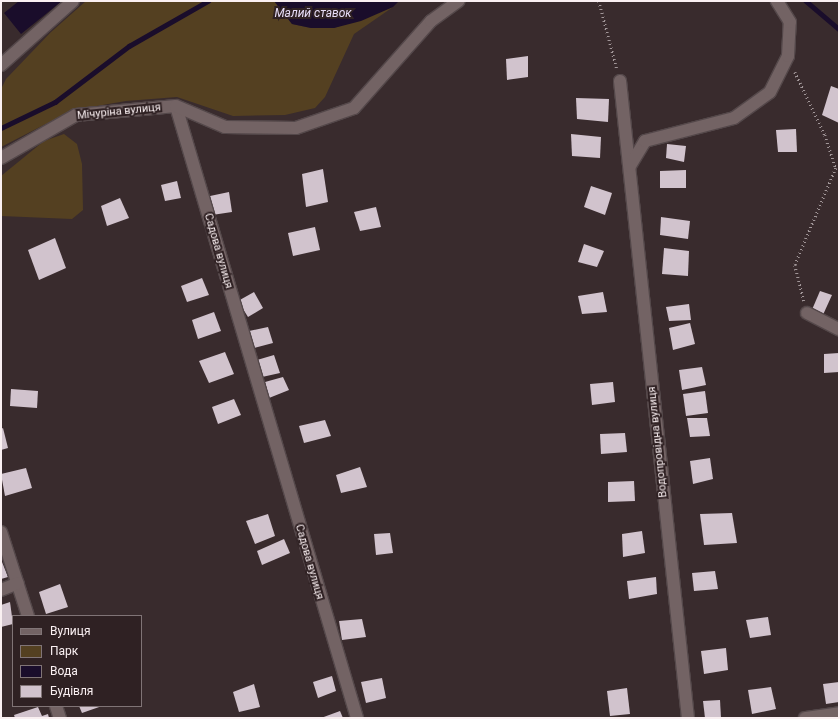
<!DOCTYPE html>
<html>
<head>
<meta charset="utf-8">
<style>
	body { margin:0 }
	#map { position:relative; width:840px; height:719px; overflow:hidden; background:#392b2d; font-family:Roboto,sans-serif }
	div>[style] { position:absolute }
	.green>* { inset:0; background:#544021 }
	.water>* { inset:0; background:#1a0d2b }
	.stream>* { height:4.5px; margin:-2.25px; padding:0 2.25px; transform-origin:2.25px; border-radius:2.25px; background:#1a0d2b }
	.building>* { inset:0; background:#d1c3cd }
	.path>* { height:2.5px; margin-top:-1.25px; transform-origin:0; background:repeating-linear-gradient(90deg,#a19698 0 1px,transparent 0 4px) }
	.roads { filter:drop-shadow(1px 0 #54484a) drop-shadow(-1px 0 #54484a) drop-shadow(0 1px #54484a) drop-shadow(0 -1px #54484a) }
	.minor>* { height:12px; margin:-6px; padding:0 6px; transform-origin:6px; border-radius:6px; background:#736364 }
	span { translate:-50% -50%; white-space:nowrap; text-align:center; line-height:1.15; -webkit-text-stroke:4px #2f2123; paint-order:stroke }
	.street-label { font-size:11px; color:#faf0f2 }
	.water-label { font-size:12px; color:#e7ddf7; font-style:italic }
	.frame { position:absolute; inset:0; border:2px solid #faf0f2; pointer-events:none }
	.legend { position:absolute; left:12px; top:615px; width:130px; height:92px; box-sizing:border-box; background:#2f2123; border:1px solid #807476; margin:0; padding:5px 7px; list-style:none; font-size:12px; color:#faf0f2 }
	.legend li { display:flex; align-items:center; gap:8px; height:20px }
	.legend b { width:20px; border:1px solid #807476 }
</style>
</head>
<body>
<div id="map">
	<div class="green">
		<i style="clip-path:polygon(86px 1px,274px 1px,292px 24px,311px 28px,334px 28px,393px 7px,354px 34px,325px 97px,315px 108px,285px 115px,233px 116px,177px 97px,126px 101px,73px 110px,1px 147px,1px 89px,6px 79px,50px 33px)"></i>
		<i style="clip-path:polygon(64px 134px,77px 144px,82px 164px,83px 210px,72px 219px,1px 216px,1px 176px,44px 141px)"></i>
	</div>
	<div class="water">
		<i style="clip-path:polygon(19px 1px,62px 1px,21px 34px,4px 13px)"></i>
		<i style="clip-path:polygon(274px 1px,399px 1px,393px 7px,361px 21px,334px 28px,311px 28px,292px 24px)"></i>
	</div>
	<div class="stream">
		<i style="left:806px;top:1px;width:43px;rotate:40.3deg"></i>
		<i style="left:1px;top:128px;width:60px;rotate:-25.7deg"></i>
		<i style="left:55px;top:102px;width:93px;rotate:-37.1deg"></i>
		<i style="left:129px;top:46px;width:91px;rotate:-29.7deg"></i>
	</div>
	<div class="building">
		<i style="clip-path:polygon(528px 56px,528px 77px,507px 80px,506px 59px)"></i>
		<i style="clip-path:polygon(831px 86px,839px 89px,839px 123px,822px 115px)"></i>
		<i style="clip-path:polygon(576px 98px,609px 99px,608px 122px,577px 119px)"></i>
		<i style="clip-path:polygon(796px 129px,797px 152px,778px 152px,776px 130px)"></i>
		<i style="clip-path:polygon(571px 134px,601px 137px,600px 158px,572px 156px)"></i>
		<i style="clip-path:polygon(667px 144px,686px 146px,684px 162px,666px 158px)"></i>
		<i style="clip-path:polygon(323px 169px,328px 202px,306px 207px,302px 174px)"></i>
		<i style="clip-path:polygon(686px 170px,686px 188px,660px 188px,660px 171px)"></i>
		<i style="clip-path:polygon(177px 181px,181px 198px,165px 201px,161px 185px)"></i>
		<i style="clip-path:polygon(591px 186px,612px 193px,605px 215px,584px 207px)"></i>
		<i style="clip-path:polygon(229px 192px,232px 212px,212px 215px,210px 196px)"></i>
		<i style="clip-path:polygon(120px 198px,129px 218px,107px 226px,101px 206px)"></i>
		<i style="clip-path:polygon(376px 207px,381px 227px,360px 231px,354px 212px)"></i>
		<i style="clip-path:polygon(661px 217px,690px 221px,688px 239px,660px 235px)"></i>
		<i style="clip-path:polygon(315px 227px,320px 250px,293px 256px,288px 233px)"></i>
		<i style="clip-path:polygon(55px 238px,66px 268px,39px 280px,28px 250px)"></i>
		<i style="clip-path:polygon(584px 244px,604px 251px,597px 267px,578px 262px)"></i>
		<i style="clip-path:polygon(664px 248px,689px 251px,688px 276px,662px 274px)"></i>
		<i style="clip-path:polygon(202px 278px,209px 295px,187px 302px,181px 286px)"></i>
		<i style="clip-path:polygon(820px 291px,832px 295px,822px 317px,811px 312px)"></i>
		<i style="clip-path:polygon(254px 292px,263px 308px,248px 317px,238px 301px)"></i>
		<i style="clip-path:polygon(603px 292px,607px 312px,582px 314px,578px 296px)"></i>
		<i style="clip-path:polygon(689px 304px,691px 320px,669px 321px,666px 307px)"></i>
		<i style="clip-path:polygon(214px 312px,221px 331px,198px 339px,192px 320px)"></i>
		<i style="clip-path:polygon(690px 323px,695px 344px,673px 350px,669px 328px)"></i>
		<i style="clip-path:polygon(268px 327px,273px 343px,254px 348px,249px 331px)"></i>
		<i style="clip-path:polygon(225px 352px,234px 374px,209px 383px,199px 361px)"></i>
		<i style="clip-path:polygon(839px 353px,839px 372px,824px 373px,824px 354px)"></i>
		<i style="clip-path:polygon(274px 355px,280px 373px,262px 377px,257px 360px)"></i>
		<i style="clip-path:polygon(702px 367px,706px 385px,682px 390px,679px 370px)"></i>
		<i style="clip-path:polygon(283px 377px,289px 390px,269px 398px,265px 382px)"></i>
		<i style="clip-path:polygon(613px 382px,615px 402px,592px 405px,590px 384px)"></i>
		<i style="clip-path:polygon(11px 389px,38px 391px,37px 408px,10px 406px)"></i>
		<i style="clip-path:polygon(705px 391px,708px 413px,686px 416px,683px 394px)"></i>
		<i style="clip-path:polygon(234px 399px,241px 415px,218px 424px,212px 407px)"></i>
		<i style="clip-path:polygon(687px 418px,707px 418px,710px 436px,690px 437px)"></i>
		<i style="clip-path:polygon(325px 420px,331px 436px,304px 443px,299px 426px)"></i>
		<i style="clip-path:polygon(3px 428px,8px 448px,1px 450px,1px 429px)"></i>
		<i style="clip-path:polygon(625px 433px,627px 452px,601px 454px,600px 434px)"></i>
		<i style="clip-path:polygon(710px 458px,713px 479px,693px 484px,690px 461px)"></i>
		<i style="clip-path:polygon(360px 467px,367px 487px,341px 493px,336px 475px)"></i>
		<i style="clip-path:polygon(26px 468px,32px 488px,5px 496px,1px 474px)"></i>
		<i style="clip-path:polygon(634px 481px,635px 501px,608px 502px,608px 482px)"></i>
		<i style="clip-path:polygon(732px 513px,737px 543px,704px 545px,700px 514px)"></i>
		<i style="clip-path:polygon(268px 514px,275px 536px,255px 544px,246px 521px)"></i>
		<i style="clip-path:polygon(642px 531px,645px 553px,623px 557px,622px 534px)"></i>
		<i style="clip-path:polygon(390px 533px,393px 553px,376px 555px,374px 534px)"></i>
		<i style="clip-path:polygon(284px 539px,290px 553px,262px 565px,257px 551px)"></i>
		<i style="clip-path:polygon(2px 562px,8px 577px,1px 579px,1px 563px)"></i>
		<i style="clip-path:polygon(715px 571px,718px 589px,694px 591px,692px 573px)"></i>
		<i style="clip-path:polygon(656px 577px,657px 594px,629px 599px,627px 581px)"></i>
		<i style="clip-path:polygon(60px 584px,68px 607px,46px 614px,39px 592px)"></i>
		<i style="clip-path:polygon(10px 602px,13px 624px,1px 627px,1px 605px)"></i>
		<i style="clip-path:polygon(768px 617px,771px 635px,750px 638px,746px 620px)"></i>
		<i style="clip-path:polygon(362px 619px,366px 637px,342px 640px,339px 621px)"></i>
		<i style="clip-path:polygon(726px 648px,728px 670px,704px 674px,701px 651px)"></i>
		<i style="clip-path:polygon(332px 676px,336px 691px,318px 698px,313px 682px)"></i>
		<i style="clip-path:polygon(382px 678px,386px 698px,366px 703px,361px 682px)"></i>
		<i style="clip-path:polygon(839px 682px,839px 702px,826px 704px,823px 684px)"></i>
		<i style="clip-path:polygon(254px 684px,260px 707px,239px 712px,233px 692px)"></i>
		<i style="clip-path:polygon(771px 687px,776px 709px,752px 714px,748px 690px)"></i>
		<i style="clip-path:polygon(627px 688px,630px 714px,610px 716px,607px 691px)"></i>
		<i style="clip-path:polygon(720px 700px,721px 718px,705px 718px,703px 701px)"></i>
		<i style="clip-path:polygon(79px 706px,102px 706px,82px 713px)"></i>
		<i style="clip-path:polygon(38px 707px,42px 716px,48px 714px,49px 718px,15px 718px,14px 715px)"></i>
		<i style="clip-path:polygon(340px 711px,343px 718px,321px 718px)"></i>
	</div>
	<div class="path">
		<i style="left:599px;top:1px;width:70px;rotate:75.2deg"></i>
		<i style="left:795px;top:72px;width:70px;rotate:64.5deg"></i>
		<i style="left:825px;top:135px;width:35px;rotate:72deg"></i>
		<i style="left:836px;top:168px;width:105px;rotate:112.9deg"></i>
		<i style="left:795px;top:265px;width:37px;rotate:76deg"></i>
	</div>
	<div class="roads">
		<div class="minor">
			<i style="left:1px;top:65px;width:96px;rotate:-41.6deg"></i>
			<i style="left:620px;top:81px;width:641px;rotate:83.91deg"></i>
			<i style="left:1px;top:158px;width:86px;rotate:-29.8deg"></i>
			<i style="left:76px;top:115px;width:100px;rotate:-5.1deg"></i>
			<i style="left:630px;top:166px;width:29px;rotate:-59deg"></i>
			<i style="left:645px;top:141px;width:92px;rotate:-14.5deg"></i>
			<i style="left:734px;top:118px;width:44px;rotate:-35.8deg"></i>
			<i style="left:770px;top:92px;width:40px;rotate:-63.4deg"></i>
			<i style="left:788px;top:56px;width:34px;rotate:-87deg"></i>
			<i style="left:790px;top:22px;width:25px;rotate:-122deg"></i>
			<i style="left:807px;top:313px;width:36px;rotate:27deg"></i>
			<i style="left:1px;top:532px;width:88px;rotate:72.2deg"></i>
			<i style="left:1px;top:590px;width:18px;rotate:-22deg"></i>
			<i style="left:56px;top:706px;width:13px;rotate:72deg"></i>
			<i style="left:357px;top:718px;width:638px;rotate:-106.48deg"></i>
			<i style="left:176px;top:106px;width:53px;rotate:23.2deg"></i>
			<i style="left:225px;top:127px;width:71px;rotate:0.8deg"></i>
			<i style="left:296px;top:128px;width:61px;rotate:-19deg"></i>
			<i style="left:354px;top:108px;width:116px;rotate:-48.5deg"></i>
			<i style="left:431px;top:21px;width:34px;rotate:-36deg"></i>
			<i style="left:805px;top:718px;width:34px;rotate:-8deg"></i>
		</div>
	</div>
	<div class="street-label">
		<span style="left:119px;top:112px;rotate:-6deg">Мічуріна вулиця</span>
		<span style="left:218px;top:251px;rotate:74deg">Садова вулиця</span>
		<span style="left:658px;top:442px;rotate:-96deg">Водопровідна вулиця</span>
		<span style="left:309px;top:562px;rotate:74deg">Садова вулиця</span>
	</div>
	<div class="water-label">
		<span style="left:313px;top:14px">Малий ставок</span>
	</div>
	<div class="frame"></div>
	<ul class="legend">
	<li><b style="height:5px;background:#736364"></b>Вулиця</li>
	<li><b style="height:11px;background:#544021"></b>Парк</li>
	<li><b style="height:11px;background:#1a0d2b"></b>Вода</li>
	<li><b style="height:11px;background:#d1c3cd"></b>Будівля</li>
	</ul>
</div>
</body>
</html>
